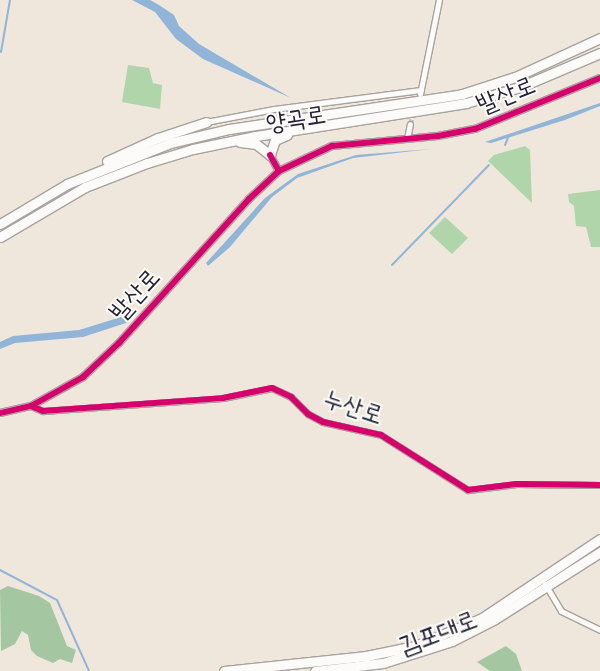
<!DOCTYPE html>
<html>
<head>
<meta charset="utf-8">
<style>
	body { margin:0 }
	#map { position:relative; width:600px; height:671px; overflow:hidden; background:#efe7db; font-family:Caveat,"Poor Story",sans-serif }
	div>[style] { position:absolute }
	.green>* { inset:0; background:#b1d5ab }
	.forest>* { inset:0; background:#a4c7a1 }
	.water>* { inset:0; background:#90b5d8 }
	.stream>* { height:2px; margin:-1px; padding:0 1px; transform-origin:1px; border-radius:1px; background:#90b5d8 }
	.minor-tunnel>* { height:5px; margin-top:-2.5px; transform-origin:0; background:repeating-linear-gradient(90deg,#c6c0bb 0 5px,transparent 0 7.5px) }
	.roads { filter:drop-shadow(1px 0 #a7a29e) drop-shadow(-1px 0 #a7a29e) drop-shadow(0 1px #a7a29e) drop-shadow(0 -1px #a7a29e) }
	.minor>* { height:5px; margin:-2.5px; padding:0 2.5px; transform-origin:2.5px; border-radius:2.5px; background:#fdfbfa }
	.tertiary>* { height:6px; margin:-3px; padding:0 3px; transform-origin:3px; border-radius:3px; background:#fdfbfa }
	.primary>* { height:9px; margin:-4.5px; padding:0 4.5px; transform-origin:4.5px; border-radius:4.5px; background:#fdfbfa }
	.trunk>* { height:9px; margin:-4.5px; padding:0 4.5px; transform-origin:4.5px; border-radius:4.5px; background:#fdfbfa }
	.cycleway>* { height:6px; margin:-3px; padding:0 3px; transform-origin:3px; border-radius:3px; background:#d6006c }
	span { translate:-50% -50%; white-space:nowrap; text-align:center; line-height:1.15; -webkit-text-stroke:4px #fdfcf7; paint-order:stroke }
	.street-label { font-size:25px; color:#22223b }
</style>
</head>
<body>
<div id="map">
	<div class="green">
		<i style="clip-path:polygon(128px 65px,149px 68px,153px 83px,162px 85px,160px 109px,122px 102px)"></i>
		<i style="clip-path:polygon(525px 146px,530px 150px,532px 203px,488px 161px,494px 155px)"></i>
		<i style="clip-path:polygon(600px 190px,600px 247px,591px 247px,586px 227px,576px 226px,574px 206px,569px 202px,568px 194px)"></i>
		<i style="clip-path:polygon(445px 217px,468px 238px,452px 254px,429px 233px)"></i>
	</div>
	<div class="forest">
		<i style="clip-path:polygon(8px 586px,39px 596px,50px 603px,67px 646px,76px 650px,72px 663px,60px 659px,53px 663px,37px 656px,31px 650px,28px 635px,22px 631px,15px 644px,1px 651px,0 590px)"></i>
		<i style="clip-path:polygon(506px 646px,516px 654px,522px 671px,490px 671px,477px 662px)"></i>
	</div>
	<div class="water">
		<i style="clip-path:polygon(132px 0,150px 0,159px 5px,174px 15px,179px 26px,199px 44px,291px 98px,203px 59px,176px 39px,155px 12px)"></i>
		<i style="clip-path:polygon(600px 103px,600px 106px,565px 120px,491px 143px,485px 142px)"></i>
		<i style="clip-path:polygon(431px 149px,353px 158px,297px 178px,272px 197px,230px 247px,208px 266px,206px 263px,265px 198px,298px 174px,356px 155px)"></i>
		<i style="clip-path:polygon(131px 314px,129px 322px,83px 337px,15px 343px,0 349px,0 342px,13px 336px,79px 330px)"></i>
	</div>
	<div class="stream">
		<i style="left:1px;top:52px;width:53px;rotate:-80.2deg"></i>
		<i style="left:505px;top:145px;width:8px;rotate:-67deg"></i>
		<i style="left:392px;top:265px;width:139px;rotate:-45.9deg"></i>
		<i style="left:0;top:570px;width:64px;rotate:27.8deg"></i>
		<i style="left:57px;top:600px;width:78px;rotate:65.7deg"></i>
	</div>
	<div class="minor-tunnel">
		<i style="left:410px;top:124px;width:15px;rotate:-70deg"></i>
	</div>
	<div class="roads">
		<div class="minor">
			<i style="left:420px;top:94px;width:96px;rotate:-78.6deg"></i>
			<i style="left:206px;top:122px;width:69px;rotate:-10.8deg"></i>
			<i style="left:274px;top:109px;width:148px;rotate:-7.4deg"></i>
			<i style="left:407px;top:139px;width:15px;rotate:-79deg"></i>
			<i style="left:31px;top:406px;width:13px;rotate:23deg"></i>
			<i style="left:43px;top:411px;width:180px;rotate:-4.1deg"></i>
			<i style="left:223px;top:398px;width:50px;rotate:-11.5deg"></i>
			<i style="left:272px;top:388px;width:21px;rotate:25deg"></i>
			<i style="left:291px;top:397px;width:24px;rotate:45deg"></i>
			<i style="left:308px;top:414px;width:17px;rotate:28deg"></i>
			<i style="left:323px;top:422px;width:59px;rotate:12.6deg"></i>
			<i style="left:381px;top:435px;width:103px;rotate:32.3deg"></i>
			<i style="left:468px;top:490px;width:49px;rotate:-7deg"></i>
			<i style="left:517px;top:484px;width:83px;rotate:0.7deg"></i>
			<i style="left:545px;top:584px;width:31px;rotate:59deg"></i>
			<i style="left:561px;top:611px;width:43px;rotate:26deg"></i>
		</div>
		<div class="tertiary">
			<i style="left:270px;top:155px;width:18px;rotate:61deg"></i>
			<i style="left:279px;top:171px;width:59px;rotate:-25.3deg"></i>
			<i style="left:332px;top:146px;width:106px;rotate:-5.4deg"></i>
			<i style="left:438px;top:136px;width:38px;rotate:-11deg"></i>
			<i style="left:475px;top:129px;width:135px;rotate:-22.2deg"></i>
			<i style="left:0;top:413px;width:32px;rotate:-13deg"></i>
			<i style="left:31px;top:406px;width:60px;rotate:-29.1deg"></i>
			<i style="left:83px;top:377px;width:50px;rotate:-43.4deg"></i>
			<i style="left:119px;top:343px;width:194px;rotate:-47.9deg"></i>
			<i style="left:249px;top:199px;width:41px;rotate:-43deg"></i>
		</div>
		<div class="primary">
			<i style="left:224px;top:671px;width:143px;rotate:-6deg"></i>
			<i style="left:366px;top:656px;width:50px;rotate:-11.5deg"></i>
			<i style="left:415px;top:646px;width:73px;rotate:-22.7deg"></i>
			<i style="left:482px;top:618px;width:142px;rotate:-33.8deg"></i>
			<i style="left:315px;top:671px;width:68px;rotate:-6.7deg"></i>
			<i style="left:383px;top:663px;width:72px;rotate:-17.7deg"></i>
			<i style="left:452px;top:641px;width:48px;rotate:-27.1deg"></i>
			<i style="left:495px;top:619px;width:125px;rotate:-32.5deg"></i>
		</div>
		<div class="trunk">
			<i style="left:240px;top:142px;width:16px;rotate:7deg"></i>
			<i style="left:256px;top:144px;width:18px;rotate:38deg"></i>
			<i style="left:270px;top:155px;width:16px;rotate:-72deg"></i>
			<i style="left:275px;top:140px;width:13px;rotate:-23deg"></i>
			<i style="left:107px;top:161px;width:56px;rotate:-24.3deg"></i>
			<i style="left:158px;top:138px;width:51px;rotate:-18.4deg"></i>
			<i style="left:0;top:224px;width:78px;rotate:-30.8deg"></i>
			<i style="left:67px;top:184px;width:111px;rotate:-21.7deg"></i>
			<i style="left:170px;top:143px;width:61px;rotate:-13.3deg"></i>
			<i style="left:229px;top:129px;width:236px;rotate:-8.5deg"></i>
			<i style="left:462px;top:94px;width:56px;rotate:-17.8deg"></i>
			<i style="left:515px;top:77px;width:94px;rotate:-24.6deg"></i>
			<i style="left:0;top:237px;width:99px;rotate:-30.5deg"></i>
			<i style="left:85px;top:187px;width:66px;rotate:-21.2deg"></i>
			<i style="left:147px;top:163px;width:48px;rotate:-16.9deg"></i>
			<i style="left:193px;top:149px;width:64px;rotate:-11.7deg"></i>
			<i style="left:256px;top:136px;width:213px;rotate:-8.9deg"></i>
			<i style="left:466px;top:103px;width:56px;rotate:-16.5deg"></i>
			<i style="left:520px;top:87px;width:87px;rotate:-23deg"></i>
		</div>
	</div>
	<div class="cycleway">
		<i style="left:270px;top:155px;width:18px;rotate:61deg"></i>
		<i style="left:279px;top:171px;width:59px;rotate:-25.3deg"></i>
		<i style="left:332px;top:146px;width:106px;rotate:-5.4deg"></i>
		<i style="left:438px;top:136px;width:38px;rotate:-11deg"></i>
		<i style="left:475px;top:129px;width:135px;rotate:-22.2deg"></i>
		<i style="left:31px;top:406px;width:13px;rotate:23deg"></i>
		<i style="left:43px;top:411px;width:180px;rotate:-4.1deg"></i>
		<i style="left:223px;top:398px;width:50px;rotate:-11.5deg"></i>
		<i style="left:272px;top:388px;width:21px;rotate:25deg"></i>
		<i style="left:291px;top:397px;width:24px;rotate:45deg"></i>
		<i style="left:308px;top:414px;width:17px;rotate:28deg"></i>
		<i style="left:323px;top:422px;width:59px;rotate:12.6deg"></i>
		<i style="left:381px;top:435px;width:103px;rotate:32.3deg"></i>
		<i style="left:468px;top:490px;width:49px;rotate:-7deg"></i>
		<i style="left:517px;top:484px;width:83px;rotate:0.7deg"></i>
		<i style="left:0;top:413px;width:32px;rotate:-13deg"></i>
		<i style="left:31px;top:406px;width:60px;rotate:-29.1deg"></i>
		<i style="left:83px;top:377px;width:50px;rotate:-43.4deg"></i>
		<i style="left:119px;top:343px;width:194px;rotate:-47.9deg"></i>
		<i style="left:249px;top:199px;width:41px;rotate:-43deg"></i>
	</div>
	<div class="street-label">
		<span style="left:506px;top:95px;rotate:-22deg">발산로</span>
		<span style="left:296px;top:119px;rotate:-9deg">양곡로</span>
		<span style="left:135px;top:295px;rotate:-48deg">발산로</span>
		<span style="left:353px;top:407px;rotate:18deg">누산로</span>
		<span style="left:438px;top:633px;rotate:-21deg">김포대로</span>
	</div>
</div>
</body>
</html>
